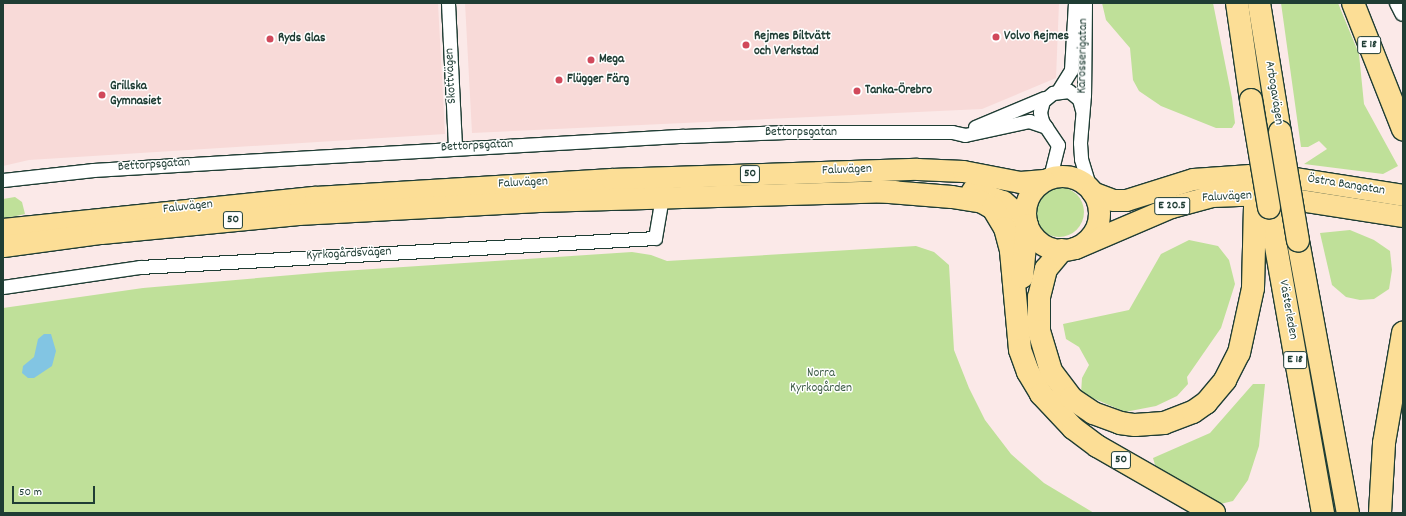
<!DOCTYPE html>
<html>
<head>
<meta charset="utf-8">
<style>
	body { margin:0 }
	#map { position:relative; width:1406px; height:516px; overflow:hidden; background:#fbe9e8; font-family:Dekko,sans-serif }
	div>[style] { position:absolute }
	.built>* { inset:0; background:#f8dad8 }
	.green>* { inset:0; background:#bfe099 }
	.round { border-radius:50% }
	.water>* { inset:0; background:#82c5e3 }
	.roads { filter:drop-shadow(1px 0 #1f3d34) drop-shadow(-1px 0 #1f3d34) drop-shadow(0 1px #1f3d34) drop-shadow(0 -1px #1f3d34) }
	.minor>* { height:13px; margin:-6.5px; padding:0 6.5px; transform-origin:6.5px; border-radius:6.5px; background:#fff }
	.tertiary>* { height:16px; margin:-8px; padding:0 8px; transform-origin:8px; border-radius:8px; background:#fff }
	.trunk>* { height:21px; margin:-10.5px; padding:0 10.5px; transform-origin:10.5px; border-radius:10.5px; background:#fcde96 }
	.trunk>.ring { margin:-10.5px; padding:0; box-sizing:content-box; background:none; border:21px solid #fcde96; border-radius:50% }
	.motorway>* { height:22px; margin:-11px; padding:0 11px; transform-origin:11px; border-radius:11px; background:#fcde96 }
	.bridges { filter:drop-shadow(1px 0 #1f3d34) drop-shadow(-1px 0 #1f3d34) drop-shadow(0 1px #1f3d34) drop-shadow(0 -1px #1f3d34) }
	.motorway-bridge>* { height:22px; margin:-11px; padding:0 11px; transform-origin:11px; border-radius:11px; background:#fcde96 }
	.dots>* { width:11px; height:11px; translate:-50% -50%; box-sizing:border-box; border:2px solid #fff; border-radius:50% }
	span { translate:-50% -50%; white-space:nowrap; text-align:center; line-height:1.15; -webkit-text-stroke:3px #fff; paint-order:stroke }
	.shield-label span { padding:1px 3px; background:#fff; border:1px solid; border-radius:3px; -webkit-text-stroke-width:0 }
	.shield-label { font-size:12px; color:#1f3d34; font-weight:700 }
	.poi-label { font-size:13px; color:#1f3d34; font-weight:700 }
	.left { translate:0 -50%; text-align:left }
	.street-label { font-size:13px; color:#1f3d34 }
	.park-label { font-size:13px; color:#3f5e48 }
	.frame { position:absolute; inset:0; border:4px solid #1f3d34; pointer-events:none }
	.scale { position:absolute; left:12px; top:486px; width:83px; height:18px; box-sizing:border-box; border:2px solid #1f3d34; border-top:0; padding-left:5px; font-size:12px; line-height:14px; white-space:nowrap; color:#1f3d34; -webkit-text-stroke:3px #fff; paint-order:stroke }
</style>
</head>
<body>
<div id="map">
	<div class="built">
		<i style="clip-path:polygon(3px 3px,438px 3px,445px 134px,29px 160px,3px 166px)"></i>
		<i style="clip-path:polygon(465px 3px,1059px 3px,1056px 78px,982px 109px,472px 133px)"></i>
	</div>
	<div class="green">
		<i style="clip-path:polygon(1102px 3px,1213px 3px,1232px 98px,1235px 123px,1232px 128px,1216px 128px,1161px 106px,1139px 91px,1133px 80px,1130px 48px,1106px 20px)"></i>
		<i style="clip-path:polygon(1281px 3px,1338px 3px,1359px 54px,1364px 104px,1398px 166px,1383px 174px,1304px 164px,1327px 149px,1319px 141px,1308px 147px,1301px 147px)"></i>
		<i class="round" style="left:1034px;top:187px;width:50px;height:50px"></i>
		<i style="clip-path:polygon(15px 197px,22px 202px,25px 214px,3px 219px,3px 199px)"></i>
		<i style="clip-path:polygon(1350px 230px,1374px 240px,1390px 251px,1392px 270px,1389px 289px,1374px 299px,1360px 300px,1346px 297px,1332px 285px,1320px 233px)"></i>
		<i style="clip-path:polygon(1189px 240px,1218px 246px,1229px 260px,1235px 284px,1221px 328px,1187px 377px,1188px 384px,1177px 396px,1156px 406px,1125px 412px,1081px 393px,1082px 378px,1089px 365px,1079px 347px,1066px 339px,1063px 324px,1129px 310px,1161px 254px)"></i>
		<i style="clip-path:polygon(916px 246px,934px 252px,949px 265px,954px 350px,969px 388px,985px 420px,1011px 454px,1044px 483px,1094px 513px,3px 513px,3px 308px,143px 288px,327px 272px,632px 252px,651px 255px,667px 261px)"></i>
		<i style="clip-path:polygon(1253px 384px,1265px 384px,1259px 446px,1248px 480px,1233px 501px,1216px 505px,1155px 465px,1153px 458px,1210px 433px)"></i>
	</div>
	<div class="water">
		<i style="clip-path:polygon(44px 334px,51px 334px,56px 351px,52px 366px,34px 378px,28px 378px,22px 373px,23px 366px,34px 357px,38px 339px)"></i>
	</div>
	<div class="roads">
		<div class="minor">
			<i style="left:448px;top:3px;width:145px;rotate:87.2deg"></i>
			<i style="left:1085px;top:3px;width:92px;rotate:90.6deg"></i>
			<i style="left:1084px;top:95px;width:48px;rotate:94.8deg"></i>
			<i style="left:1080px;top:143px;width:16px;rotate:86deg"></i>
			<i style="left:1081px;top:159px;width:31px;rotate:73deg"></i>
			<i style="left:1058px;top:91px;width:25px;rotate:-58deg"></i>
			<i style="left:1071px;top:70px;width:67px;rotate:-86.6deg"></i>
			<i style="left:975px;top:127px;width:75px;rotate:-22.8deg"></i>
			<i style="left:1050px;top:177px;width:33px;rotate:-76deg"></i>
			<i style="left:1058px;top:145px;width:29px;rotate:-124deg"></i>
			<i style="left:1042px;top:121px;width:9px;rotate:-103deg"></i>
			<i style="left:1040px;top:112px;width:11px;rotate:-75deg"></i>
			<i style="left:1043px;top:101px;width:13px;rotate:-39deg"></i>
			<i style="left:1053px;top:93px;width:16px;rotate:-7deg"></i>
			<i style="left:1069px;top:91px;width:13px;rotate:39deg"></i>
			<i style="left:1079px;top:99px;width:11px;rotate:75deg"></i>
			<i style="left:3px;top:180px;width:91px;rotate:-6.3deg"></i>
			<i style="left:93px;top:170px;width:151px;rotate:-3.4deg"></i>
			<i style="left:244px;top:161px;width:440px;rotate:-3.3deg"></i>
			<i style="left:683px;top:136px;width:103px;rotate:-2.2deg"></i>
			<i style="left:786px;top:132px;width:166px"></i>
			<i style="left:952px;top:132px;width:13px;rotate:13deg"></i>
			<i style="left:965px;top:135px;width:66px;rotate:-12.3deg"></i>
			<i style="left:1029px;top:121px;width:18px;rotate:19deg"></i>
			<i style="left:3px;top:287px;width:138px;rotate:-8.3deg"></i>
			<i style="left:140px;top:267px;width:516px;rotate:-3.22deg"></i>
			<i style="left:655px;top:238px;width:42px;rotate:-80.3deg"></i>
		</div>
		<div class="tertiary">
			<i style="left:1398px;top:3px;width:11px;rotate:63deg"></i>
		</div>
		<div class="trunk">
			<i class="ring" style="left:1025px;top:176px;width:53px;height:53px"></i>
			<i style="left:972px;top:190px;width:33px;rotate:20deg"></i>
			<i style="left:1003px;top:201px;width:31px;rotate:42deg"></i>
			<i style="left:1092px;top:192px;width:22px;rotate:21deg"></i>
			<i style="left:1113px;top:200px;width:13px"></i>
			<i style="left:1126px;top:200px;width:70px;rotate:-17.4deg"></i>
			<i style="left:1193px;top:179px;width:57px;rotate:-4deg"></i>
			<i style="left:1250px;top:175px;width:39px;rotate:3deg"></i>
			<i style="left:1289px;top:177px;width:115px;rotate:9deg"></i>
			<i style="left:3px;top:229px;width:314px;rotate:-5.9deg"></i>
			<i style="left:315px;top:197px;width:297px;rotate:-3.5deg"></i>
			<i style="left:611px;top:179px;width:306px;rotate:-1.9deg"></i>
			<i style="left:917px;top:169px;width:46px;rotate:2.5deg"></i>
			<i style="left:963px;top:171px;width:58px;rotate:10.9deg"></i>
			<i style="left:1020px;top:182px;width:24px;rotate:-5deg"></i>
			<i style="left:3px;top:246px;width:99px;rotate:-7.6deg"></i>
			<i style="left:101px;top:233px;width:198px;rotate:-5.5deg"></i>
			<i style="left:298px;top:214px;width:241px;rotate:-3.1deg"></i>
			<i style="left:539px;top:201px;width:356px;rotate:-1.6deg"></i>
			<i style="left:1075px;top:248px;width:104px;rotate:-23.1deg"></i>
			<i style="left:1171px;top:207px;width:42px;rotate:-15deg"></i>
			<i style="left:1212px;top:196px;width:33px;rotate:-2deg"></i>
			<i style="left:1245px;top:195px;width:48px;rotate:4.8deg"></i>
			<i style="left:1293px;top:199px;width:111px;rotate:8.8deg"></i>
		</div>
		<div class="motorway">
			<i style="left:1237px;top:3px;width:98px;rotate:81.8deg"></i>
			<i style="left:1259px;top:3px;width:131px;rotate:80.8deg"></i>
			<i style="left:1353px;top:3px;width:136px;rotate:68.4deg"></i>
			<i style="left:877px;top:191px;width:75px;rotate:4.6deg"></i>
			<i style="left:952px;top:197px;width:30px;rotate:9deg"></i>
			<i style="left:982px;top:202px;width:13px;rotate:29deg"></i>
			<i style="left:993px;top:208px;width:23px;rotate:59deg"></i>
			<i style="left:1005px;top:228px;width:24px;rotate:75deg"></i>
			<i style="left:1011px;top:251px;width:99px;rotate:84.8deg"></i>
			<i style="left:1020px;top:350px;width:23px;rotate:70deg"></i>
			<i style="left:1028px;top:372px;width:26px;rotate:59deg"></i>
			<i style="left:1041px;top:394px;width:47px;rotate:46.7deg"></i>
			<i style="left:1073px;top:428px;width:30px;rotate:37deg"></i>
			<i style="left:1097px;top:446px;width:135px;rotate:29.8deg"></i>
			<i style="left:1269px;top:207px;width:311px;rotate:80deg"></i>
			<i style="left:1298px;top:241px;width:277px;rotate:79.6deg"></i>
			<i style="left:1062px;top:250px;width:25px;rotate:130deg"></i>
			<i style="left:1046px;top:269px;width:29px;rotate:104deg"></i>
			<i style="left:1039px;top:297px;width:34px;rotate:90deg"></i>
			<i style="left:1039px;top:331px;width:42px;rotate:73.3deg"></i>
			<i style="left:1051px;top:371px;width:34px;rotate:53deg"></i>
			<i style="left:1071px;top:398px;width:27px;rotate:34deg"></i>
			<i style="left:1093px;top:413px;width:29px;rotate:20deg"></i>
			<i style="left:1120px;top:423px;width:15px;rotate:8deg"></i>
			<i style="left:1135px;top:425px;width:29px;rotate:-4deg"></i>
			<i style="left:1164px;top:423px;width:31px;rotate:-21deg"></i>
			<i style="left:1193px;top:412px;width:16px;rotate:-35deg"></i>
			<i style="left:1206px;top:403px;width:30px;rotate:-50deg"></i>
			<i style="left:1225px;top:380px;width:30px;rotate:-63deg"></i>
			<i style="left:1239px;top:353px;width:66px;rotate:-77.8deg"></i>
			<i style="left:1253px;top:288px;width:80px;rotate:-88.6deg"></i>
			<i style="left:1022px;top:277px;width:52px;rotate:-84.5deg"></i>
			<i style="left:1380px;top:513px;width:70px;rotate:-86.7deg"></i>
			<i style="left:1384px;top:443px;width:112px;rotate:-80.2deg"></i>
		</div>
	</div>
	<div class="bridges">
		<div class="motorway-bridge">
			<i style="left:1251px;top:100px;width:109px;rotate:80.5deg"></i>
			<i style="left:1280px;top:132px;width:110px;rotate:80.6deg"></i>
		</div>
	</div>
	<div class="dots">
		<i style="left:996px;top:37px;background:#d1495b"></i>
		<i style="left:270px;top:39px;background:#d1495b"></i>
		<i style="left:746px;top:45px;background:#d1495b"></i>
		<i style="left:591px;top:60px;background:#d1495b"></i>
		<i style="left:559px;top:80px;background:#d1495b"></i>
		<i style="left:857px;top:91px;background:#d1495b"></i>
		<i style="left:102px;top:95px;background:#d1495b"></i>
	</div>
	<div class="shield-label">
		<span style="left:1369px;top:45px">E 18</span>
		<span style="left:750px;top:174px">50</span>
		<span style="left:1172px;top:206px">E 20.5</span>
		<span style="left:233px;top:220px">50</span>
		<span style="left:1295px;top:360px">E 18</span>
		<span style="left:1121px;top:460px">50</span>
	</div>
	<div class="poi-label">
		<span class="left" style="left:1004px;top:37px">Volvo Rejmes</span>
		<span class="left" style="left:754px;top:45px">Rejmes Biltvätt<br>och Verkstad</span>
		<span class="left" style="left:278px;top:39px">Ryds Glas</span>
		<span class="left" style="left:599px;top:60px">Mega</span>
		<span class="left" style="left:567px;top:80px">Flügger Färg</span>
		<span class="left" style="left:110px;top:95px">Grillska<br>Gymnasiet</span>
		<span class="left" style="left:865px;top:91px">Tanka-Örebro</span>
	</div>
	<div class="street-label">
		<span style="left:1084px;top:56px;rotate:-89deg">Karosserigatan</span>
		<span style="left:452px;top:76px;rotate:-93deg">Skottvägen</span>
		<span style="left:1273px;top:93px;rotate:81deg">Arbogavägen</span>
		<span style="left:801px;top:133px">Bettorpsgatan</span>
		<span style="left:477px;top:147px;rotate:-3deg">Bettorpsgatan</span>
		<span style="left:154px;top:166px;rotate:-4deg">Bettorpsgatan</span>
		<span style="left:847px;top:171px;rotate:-2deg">Faluvägen</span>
		<span style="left:523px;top:184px;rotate:-3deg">Faluvägen</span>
		<span style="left:1346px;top:186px;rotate:9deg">Östra Bangatan</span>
		<span style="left:1227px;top:198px;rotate:-3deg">Faluvägen</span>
		<span style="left:188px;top:208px;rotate:-6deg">Faluvägen</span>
		<span style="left:349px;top:255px;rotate:-3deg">Kyrkogårdsvägen</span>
		<span style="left:1287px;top:310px;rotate:80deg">Västerleden</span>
	</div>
	<div class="park-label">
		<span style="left:821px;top:382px">Norra<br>Kyrkogården</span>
	</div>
	<div class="frame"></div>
	<div class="scale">50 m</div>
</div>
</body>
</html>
